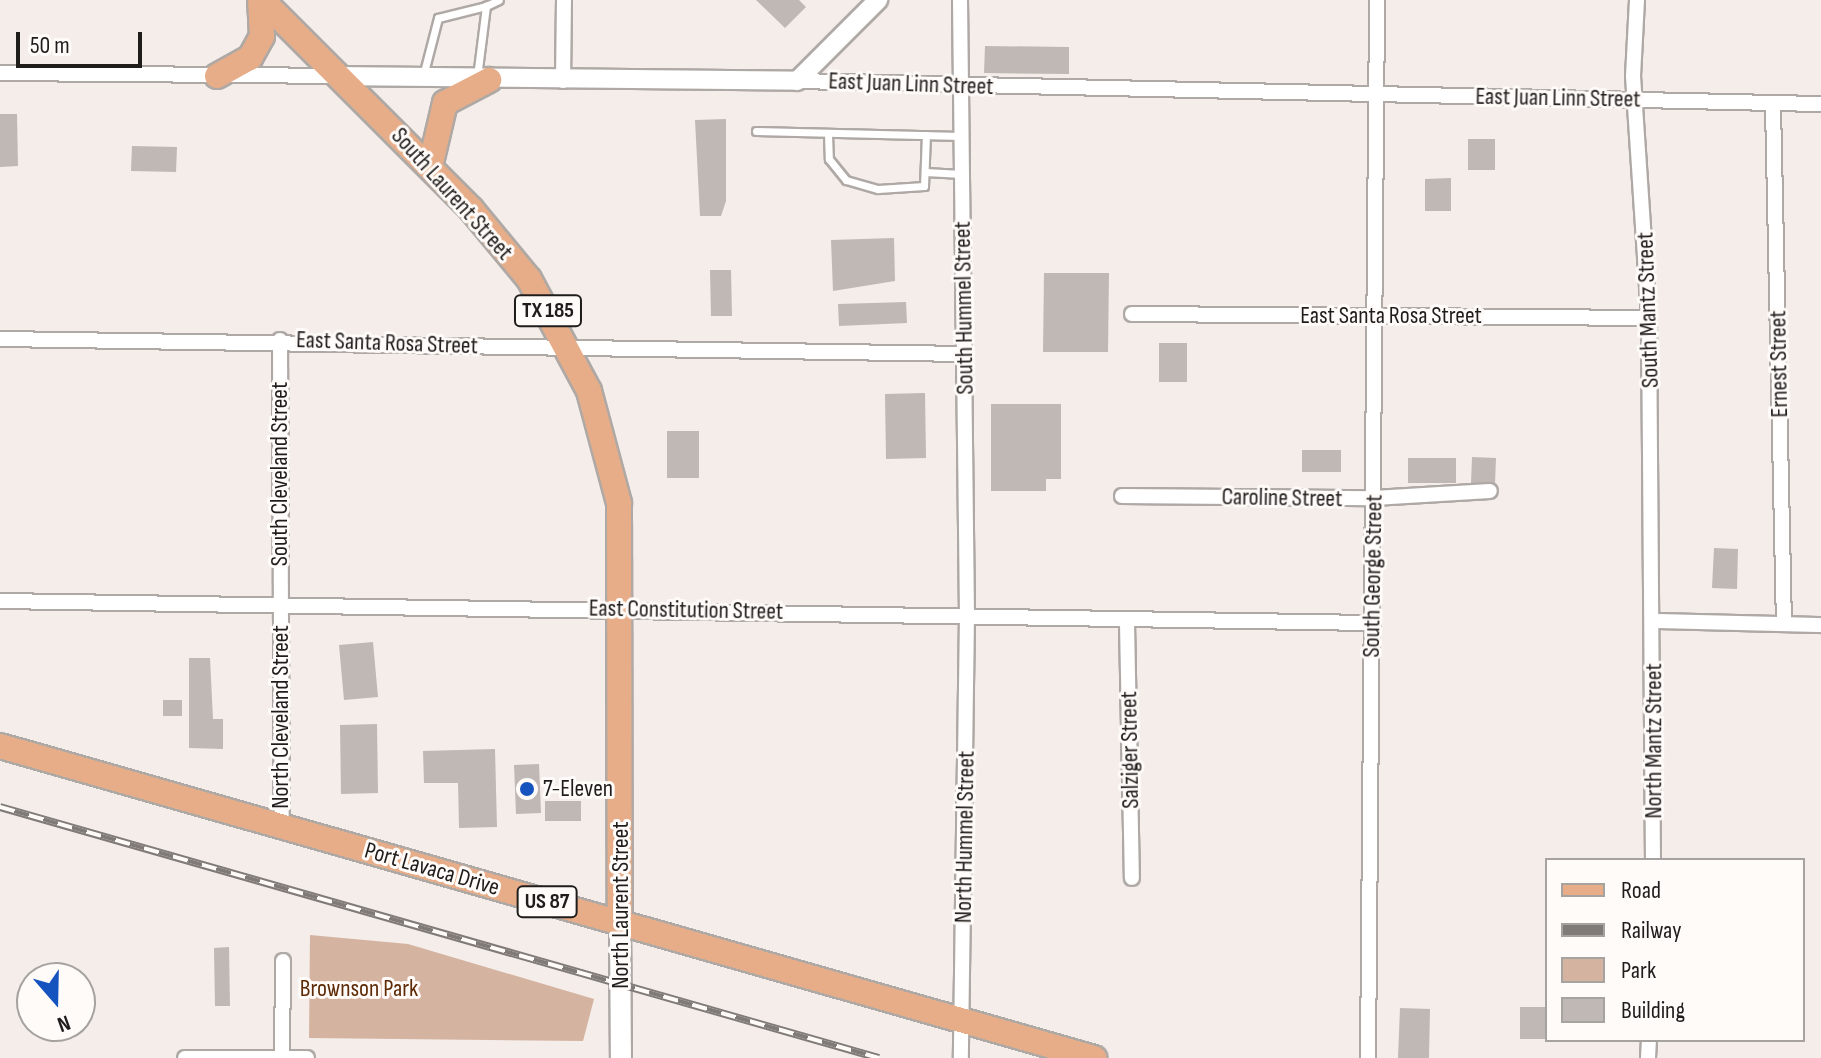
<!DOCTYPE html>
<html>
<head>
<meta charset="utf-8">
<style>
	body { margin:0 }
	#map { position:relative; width:1821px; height:1058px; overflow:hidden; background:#f4ede9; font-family:"Sofia Sans Condensed",sans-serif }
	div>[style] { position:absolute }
	.green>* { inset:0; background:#d5b3a1 }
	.building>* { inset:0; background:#bfb8b5 }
	.roads { filter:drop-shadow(2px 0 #afa9a6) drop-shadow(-2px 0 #afa9a6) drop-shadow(0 2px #afa9a6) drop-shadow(0 -2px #afa9a6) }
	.service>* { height:7px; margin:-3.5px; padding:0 3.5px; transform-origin:3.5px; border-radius:3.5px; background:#fff }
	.minor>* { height:14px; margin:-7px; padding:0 7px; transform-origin:7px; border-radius:7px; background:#fff }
	.tertiary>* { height:18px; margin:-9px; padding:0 9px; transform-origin:9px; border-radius:9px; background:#fff }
	.secondary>* { height:20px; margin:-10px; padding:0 10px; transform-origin:10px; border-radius:10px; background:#fff }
	.primary>* { height:24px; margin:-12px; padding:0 12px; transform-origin:12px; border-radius:12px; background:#e6ad88 }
	.rail>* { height:8px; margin-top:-4px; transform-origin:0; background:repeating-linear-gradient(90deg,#fffbf9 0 15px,#807b78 0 30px); box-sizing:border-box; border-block:2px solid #807b78 }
	.dots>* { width:22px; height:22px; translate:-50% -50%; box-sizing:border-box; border:4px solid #fffbf9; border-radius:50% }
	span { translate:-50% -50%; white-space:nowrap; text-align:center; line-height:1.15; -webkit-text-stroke:6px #fffbf9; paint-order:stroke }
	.shield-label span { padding:2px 6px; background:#fffbf9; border:2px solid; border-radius:6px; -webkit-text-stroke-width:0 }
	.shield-label { font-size:22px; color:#1f1d1b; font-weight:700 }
	.street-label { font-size:24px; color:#1f1d1b }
	.poi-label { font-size:24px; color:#1f1d1b }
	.left { translate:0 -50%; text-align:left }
	.park-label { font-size:24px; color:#5d2a05 }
	.legend { position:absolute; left:1545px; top:858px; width:260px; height:184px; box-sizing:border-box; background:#fffbf9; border:2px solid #a5a2a0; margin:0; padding:10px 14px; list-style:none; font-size:24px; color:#1f1d1b }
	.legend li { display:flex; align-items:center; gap:16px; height:40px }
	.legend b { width:40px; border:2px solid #a5a2a0 }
	.north { position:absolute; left:16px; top:962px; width:80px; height:80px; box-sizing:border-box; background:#fffbf9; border:2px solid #a5a2a0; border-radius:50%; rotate:160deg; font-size:22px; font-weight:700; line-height:32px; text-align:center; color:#1f1d1b }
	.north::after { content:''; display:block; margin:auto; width:28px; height:36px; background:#1554bf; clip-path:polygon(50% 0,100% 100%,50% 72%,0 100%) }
	.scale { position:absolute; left:16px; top:32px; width:126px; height:36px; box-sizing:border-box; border:4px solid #1f1d1b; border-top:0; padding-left:10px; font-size:24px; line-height:28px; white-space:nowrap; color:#1f1d1b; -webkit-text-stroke:6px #fffbf9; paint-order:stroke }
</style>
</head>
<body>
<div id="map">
	<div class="green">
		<i style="clip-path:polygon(310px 935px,408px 944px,594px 999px,583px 1041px,309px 1038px)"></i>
	</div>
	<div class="building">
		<i style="clip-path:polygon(756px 0,799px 0,806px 7px,785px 28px)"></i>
		<i style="clip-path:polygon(985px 46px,1069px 47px,1069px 74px,984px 73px)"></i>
		<i style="clip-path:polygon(0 114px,17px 114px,18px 166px,0 167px)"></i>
		<i style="clip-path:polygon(726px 119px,726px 201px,721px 216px,700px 216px,695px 120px)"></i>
		<i style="clip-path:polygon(1468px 139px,1495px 139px,1495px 170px,1468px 170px)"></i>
		<i style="clip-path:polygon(132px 146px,177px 147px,176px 172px,131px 171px)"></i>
		<i style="clip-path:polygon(1451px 178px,1451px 211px,1425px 211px,1425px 179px)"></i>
		<i style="clip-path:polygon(894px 238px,895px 281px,833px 291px,831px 240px)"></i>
		<i style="clip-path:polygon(710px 270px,731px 270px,732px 316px,711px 316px)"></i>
		<i style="clip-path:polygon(1044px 273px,1109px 273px,1108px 352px,1043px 352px)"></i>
		<i style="clip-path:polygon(906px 302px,907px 323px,839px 326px,838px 304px)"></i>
		<i style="clip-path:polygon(1159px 343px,1187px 343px,1187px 382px,1159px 382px)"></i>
		<i style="clip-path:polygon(925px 393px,926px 458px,886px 459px,885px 394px)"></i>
		<i style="clip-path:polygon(991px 404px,1061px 404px,1061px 479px,1046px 479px,1046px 491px,991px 491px)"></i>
		<i style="clip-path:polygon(667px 431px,699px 431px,699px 478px,667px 478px)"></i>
		<i style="clip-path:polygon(1302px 450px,1341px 450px,1341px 472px,1302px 472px)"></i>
		<i style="clip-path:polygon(1472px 457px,1496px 458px,1495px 484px,1471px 483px)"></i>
		<i style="clip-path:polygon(1408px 458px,1456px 458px,1456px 483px,1408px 483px)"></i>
		<i style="clip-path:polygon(1714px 548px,1738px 549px,1737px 589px,1712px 588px)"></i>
		<i style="clip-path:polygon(373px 642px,378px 697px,344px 700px,339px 645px)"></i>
		<i style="clip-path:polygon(189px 658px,210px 658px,213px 719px,223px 719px,223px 749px,189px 748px)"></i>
		<i style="clip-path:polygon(163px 700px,182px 700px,182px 716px,163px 716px)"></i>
		<i style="clip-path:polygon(377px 724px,378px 793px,341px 794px,340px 725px)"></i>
		<i style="clip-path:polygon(495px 749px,497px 827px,459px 828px,458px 783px,424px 783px,423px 751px)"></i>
		<i style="clip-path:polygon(539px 764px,541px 813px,516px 814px,514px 765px)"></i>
		<i style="clip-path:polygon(545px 801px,581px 801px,581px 821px,545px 821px)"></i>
		<i style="clip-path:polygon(229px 947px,230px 1006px,215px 1006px,214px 948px)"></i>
		<i style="clip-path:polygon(1520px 1007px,1547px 1007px,1547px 1039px,1520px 1039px)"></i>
		<i style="clip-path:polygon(1400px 1008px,1430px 1009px,1429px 1058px,1398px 1058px)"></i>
	</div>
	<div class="roads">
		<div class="service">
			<i style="left:423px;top:76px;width:60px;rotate:-75.5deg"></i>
			<i style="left:438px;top:18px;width:49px;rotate:-14deg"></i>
			<i style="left:477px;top:77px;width:72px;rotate:-82.8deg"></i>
			<i style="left:486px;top:6px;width:14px;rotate:-25deg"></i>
			<i style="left:756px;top:131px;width:205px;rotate:1.4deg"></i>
			<i style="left:828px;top:134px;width:25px;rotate:88deg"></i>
			<i style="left:829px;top:159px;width:27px;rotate:51deg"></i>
			<i style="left:846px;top:180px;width:33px;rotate:16deg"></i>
			<i style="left:878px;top:189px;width:46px;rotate:-3.7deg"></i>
			<i style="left:924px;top:186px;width:51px;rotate:-87.8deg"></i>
			<i style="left:925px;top:172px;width:37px;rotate:3deg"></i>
		</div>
		<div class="minor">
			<i style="left:960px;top:0;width:615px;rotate:89.35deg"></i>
			<i style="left:967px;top:615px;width:443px;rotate:90.8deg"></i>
			<i style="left:1637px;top:0;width:76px;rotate:93deg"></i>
			<i style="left:1633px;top:76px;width:243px;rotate:86.2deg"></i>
			<i style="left:1649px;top:318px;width:542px;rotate:89.58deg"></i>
			<i style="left:0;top:73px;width:338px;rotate:0.5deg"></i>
			<i style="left:563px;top:81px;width:81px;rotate:-89.3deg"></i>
			<i style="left:797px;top:81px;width:1024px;rotate:1.29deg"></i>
			<i style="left:1773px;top:105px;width:519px;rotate:88.79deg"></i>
			<i style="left:1132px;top:314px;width:517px;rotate:0.44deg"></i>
			<i style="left:0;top:339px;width:965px;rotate:0.89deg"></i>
			<i style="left:280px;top:340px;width:486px;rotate:89.8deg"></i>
			<i style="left:1122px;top:496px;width:252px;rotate:0.5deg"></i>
			<i style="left:1374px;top:498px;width:116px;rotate:-3.5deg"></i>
			<i style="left:0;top:601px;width:1373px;rotate:0.92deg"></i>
			<i style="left:1655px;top:621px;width:166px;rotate:1.4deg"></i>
			<i style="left:1127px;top:623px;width:255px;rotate:88.9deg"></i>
			<i style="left:185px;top:1058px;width:122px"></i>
			<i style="left:282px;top:1058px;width:97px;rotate:-89.4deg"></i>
			<i style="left:1368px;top:1058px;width:1058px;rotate:-89.51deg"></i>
			<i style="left:1648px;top:1058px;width:18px;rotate:-87deg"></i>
		</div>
		<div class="tertiary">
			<i style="left:342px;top:76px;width:455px;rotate:0.6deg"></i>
			<i style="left:797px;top:81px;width:115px;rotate:-45deg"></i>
		</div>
		<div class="secondary">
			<i style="left:620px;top:923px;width:135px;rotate:89.6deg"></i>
		</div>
		<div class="primary">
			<i style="left:262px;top:0;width:296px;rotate:45deg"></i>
			<i style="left:471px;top:209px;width:91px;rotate:50.4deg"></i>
			<i style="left:529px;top:279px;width:127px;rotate:61.8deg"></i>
			<i style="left:589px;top:391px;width:116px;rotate:75deg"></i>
			<i style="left:619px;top:503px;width:420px;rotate:89.9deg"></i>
			<i style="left:217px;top:76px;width:38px;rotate:-29deg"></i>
			<i style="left:250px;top:58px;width:25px;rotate:-61deg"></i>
			<i style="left:262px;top:36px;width:36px;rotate:-93deg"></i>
			<i style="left:430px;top:167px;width:66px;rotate:-76.8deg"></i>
			<i style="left:445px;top:103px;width:50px;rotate:-27.6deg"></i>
			<i style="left:0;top:746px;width:1138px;rotate:15.92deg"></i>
		</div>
	</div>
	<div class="rail">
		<i style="left:0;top:807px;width:914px;rotate:15.94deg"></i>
	</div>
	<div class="dots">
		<i style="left:527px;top:789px;background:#1554bf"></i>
	</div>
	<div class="shield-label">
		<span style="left:548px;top:311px">TX 185</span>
		<span style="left:547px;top:902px">US 87</span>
	</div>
	<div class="street-label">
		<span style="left:911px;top:84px;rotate:2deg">East Juan Linn Street</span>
		<span style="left:1558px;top:98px;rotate:1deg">East Juan Linn Street</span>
		<span style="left:452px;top:194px;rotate:48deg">South Laurent Street</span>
		<span style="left:964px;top:308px;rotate:-91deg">South Hummel Street</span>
		<span style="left:1648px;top:310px;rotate:-92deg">South Mantz Street</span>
		<span style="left:1391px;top:316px">East Santa Rosa Street</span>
		<span style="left:387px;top:343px;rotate:2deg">East Santa Rosa Street</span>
		<span style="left:1779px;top:364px;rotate:-91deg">Ernest Street</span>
		<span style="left:280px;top:474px;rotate:-90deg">South Cleveland Street</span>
		<span style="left:1282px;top:498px;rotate:1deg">Caroline Street</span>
		<span style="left:1373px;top:576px;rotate:-89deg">South George Street</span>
		<span style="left:686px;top:610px;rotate:1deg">East Constitution Street</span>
		<span style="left:281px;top:717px;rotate:-90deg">North Cleveland Street</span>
		<span style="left:1654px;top:741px;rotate:-90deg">North Mantz Street</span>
		<span style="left:1130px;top:750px;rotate:-91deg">Salziger Street</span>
		<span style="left:965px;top:837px;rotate:-89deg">North Hummel Street</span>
		<span style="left:432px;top:869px;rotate:16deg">Port Lavaca Drive</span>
		<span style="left:621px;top:905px;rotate:-90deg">North Laurent Street</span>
	</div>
	<div class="poi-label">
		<span class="left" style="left:543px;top:789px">7-Eleven</span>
	</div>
	<div class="park-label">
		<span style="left:359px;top:989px">Brownson Park</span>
	</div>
	<ul class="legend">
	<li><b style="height:10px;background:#e6ad88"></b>Road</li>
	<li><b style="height:10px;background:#807b78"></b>Railway</li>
	<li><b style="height:22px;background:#d5b3a1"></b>Park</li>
	<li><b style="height:22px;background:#bfb8b5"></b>Building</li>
	</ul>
	<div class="north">N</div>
	<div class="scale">50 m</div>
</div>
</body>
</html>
